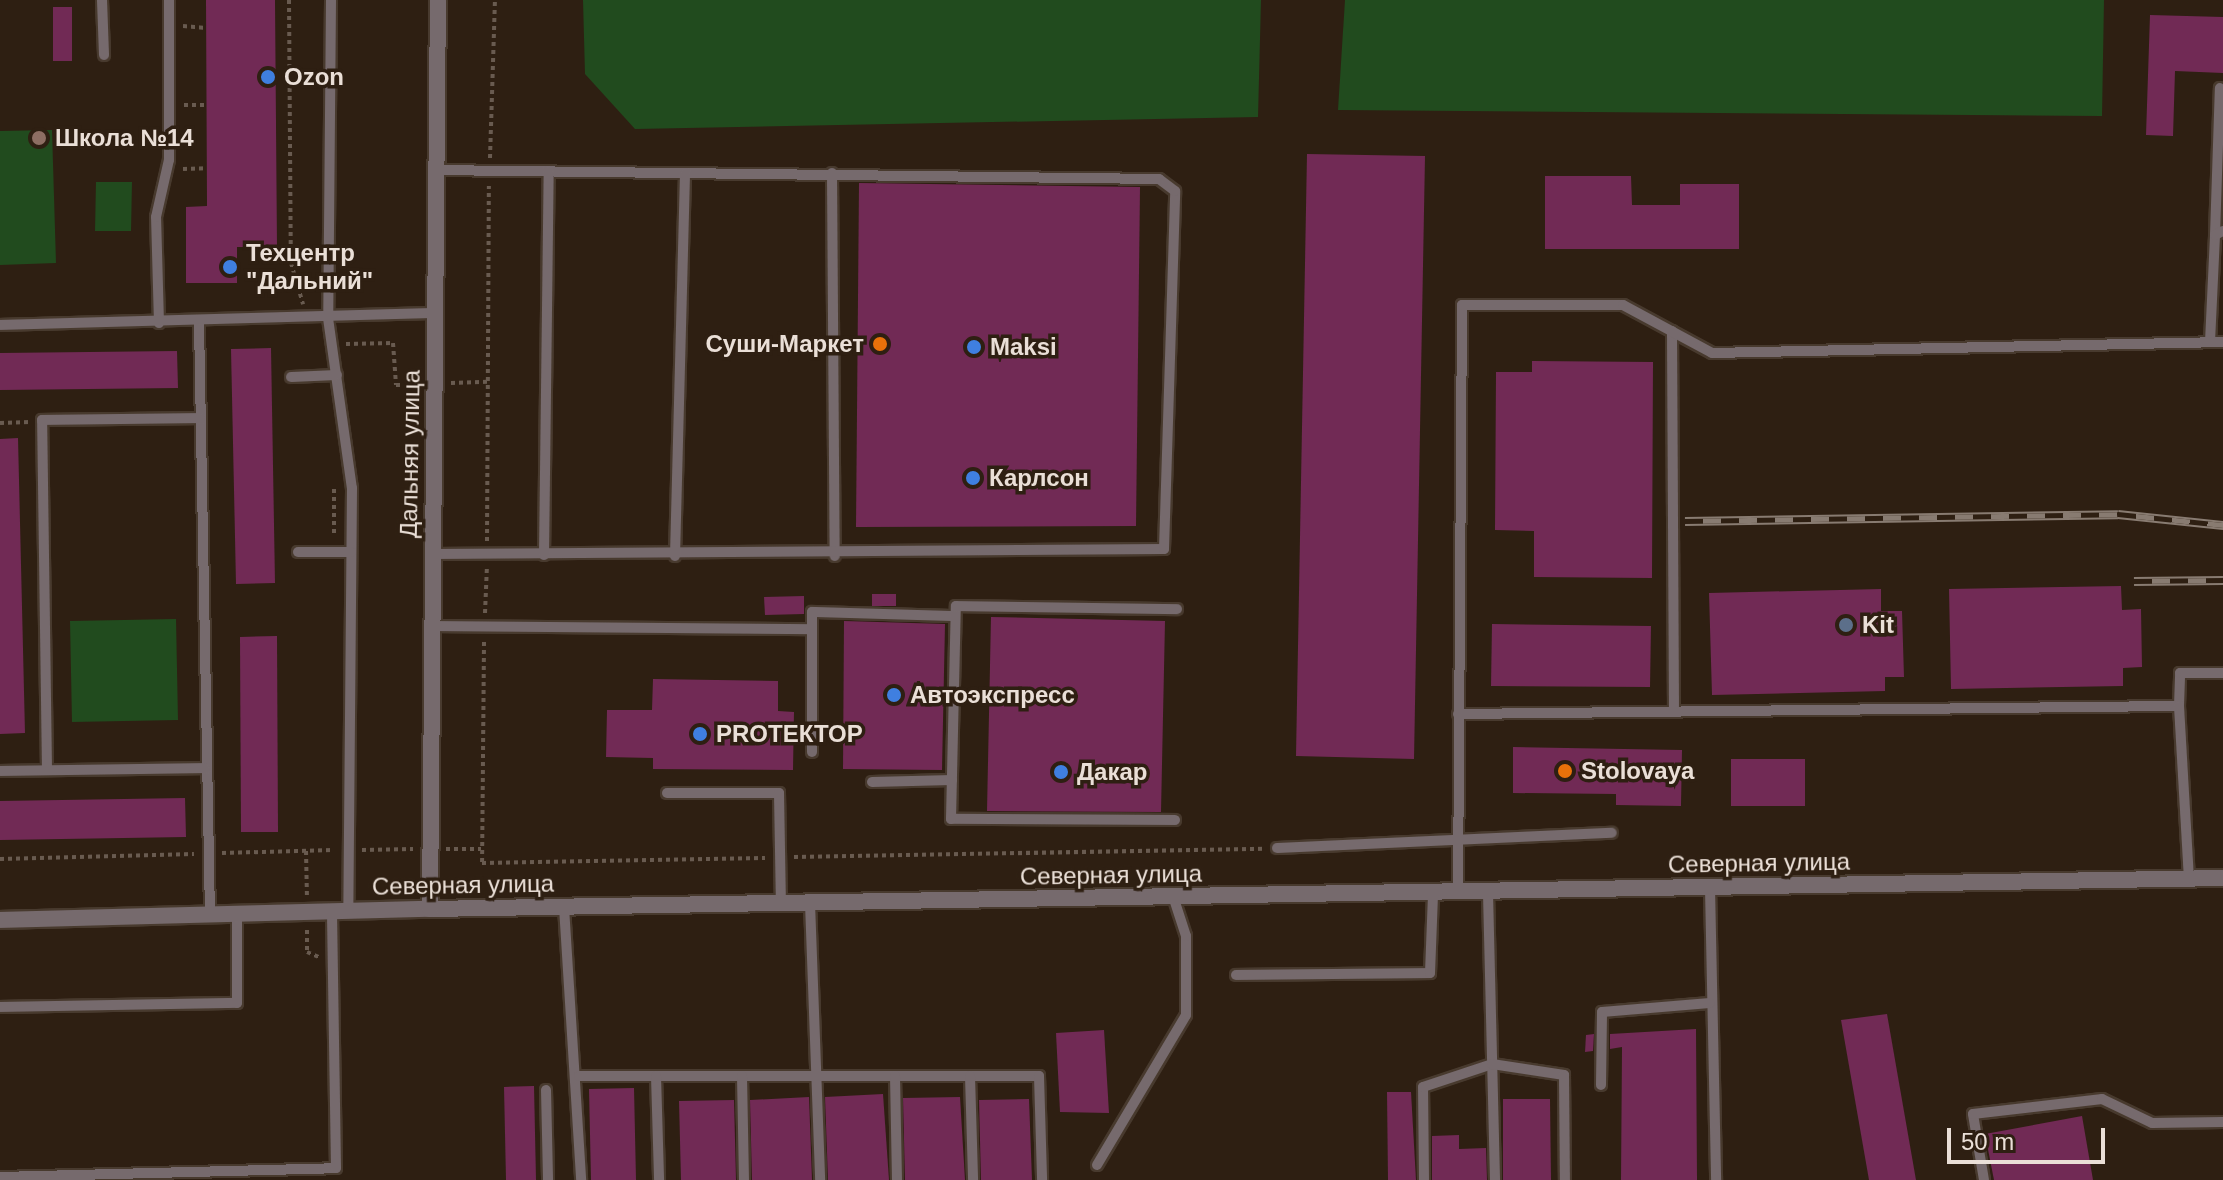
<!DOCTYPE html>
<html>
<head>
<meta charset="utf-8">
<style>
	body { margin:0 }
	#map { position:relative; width:2223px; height:1180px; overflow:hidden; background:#2e1f12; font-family:Arial,sans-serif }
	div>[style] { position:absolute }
	.green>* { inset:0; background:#214b1e }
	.building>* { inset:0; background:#712a55 }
	.path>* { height:4px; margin-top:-2px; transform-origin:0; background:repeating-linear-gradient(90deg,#695b50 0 4px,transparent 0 8px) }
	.roads { filter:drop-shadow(2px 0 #483a2e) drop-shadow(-2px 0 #483a2e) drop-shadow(0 2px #483a2e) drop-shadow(0 -2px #483a2e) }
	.service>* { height:10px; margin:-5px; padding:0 5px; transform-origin:5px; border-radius:5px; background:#766a6d }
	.minor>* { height:16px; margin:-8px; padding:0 8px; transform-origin:8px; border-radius:8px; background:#766a6d }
	.tertiary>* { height:16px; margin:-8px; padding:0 8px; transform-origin:8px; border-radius:8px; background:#766a6d }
	.rail>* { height:9px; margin-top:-4.5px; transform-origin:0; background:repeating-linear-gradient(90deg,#2e1f12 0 18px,#887b71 0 36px); box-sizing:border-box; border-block:2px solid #887b71 }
	.dots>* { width:22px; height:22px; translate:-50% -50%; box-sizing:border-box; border:4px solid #2e1f12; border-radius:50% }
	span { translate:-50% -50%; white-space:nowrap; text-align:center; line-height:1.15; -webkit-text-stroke:7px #2e1f12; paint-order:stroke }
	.poi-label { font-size:24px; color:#eadfd7; font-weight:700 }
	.left { translate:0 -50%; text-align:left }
	.right { translate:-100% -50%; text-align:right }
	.street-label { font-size:24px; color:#eadfd7 }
	.scale { position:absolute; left:1947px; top:1128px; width:158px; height:36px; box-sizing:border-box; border:4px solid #eadfd7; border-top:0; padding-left:10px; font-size:24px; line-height:28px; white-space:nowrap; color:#eadfd7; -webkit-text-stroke:6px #2e1f12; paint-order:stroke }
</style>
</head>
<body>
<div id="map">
	<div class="green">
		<i style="clip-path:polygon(583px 0,1261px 0,1258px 117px,635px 129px,585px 74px)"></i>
		<i style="clip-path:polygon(1345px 0,2104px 0,2102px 116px,1338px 110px)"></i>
		<i style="clip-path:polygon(52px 130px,56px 263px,0 265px,0 131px)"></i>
		<i style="clip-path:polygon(96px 182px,132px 182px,131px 231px,95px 231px)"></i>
		<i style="clip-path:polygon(176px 619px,178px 720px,72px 722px,70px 621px)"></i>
	</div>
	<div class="building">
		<i style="clip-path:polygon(206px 0,275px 0,277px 247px,237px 247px,237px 283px,186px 283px,186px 207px,207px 206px)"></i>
		<i style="clip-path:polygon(53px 7px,72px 7px,72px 61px,53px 61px)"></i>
		<i style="clip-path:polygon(2150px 15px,2223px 17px,2223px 73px,2175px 71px,2173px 136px,2146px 135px)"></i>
		<i style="clip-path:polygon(1307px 154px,1425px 156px,1414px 759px,1296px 756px)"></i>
		<i style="clip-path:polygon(1545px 176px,1631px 176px,1632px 205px,1680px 205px,1680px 184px,1739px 184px,1739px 249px,1545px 249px)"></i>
		<i style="clip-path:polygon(859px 183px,1140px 187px,1136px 526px,856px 527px)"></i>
		<i style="clip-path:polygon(271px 348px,275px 583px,236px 584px,231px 349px)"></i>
		<i style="clip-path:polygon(177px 351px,178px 388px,0 390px,0 353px)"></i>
		<i style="clip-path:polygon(1532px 361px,1653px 362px,1652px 578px,1534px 577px,1534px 531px,1495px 530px,1496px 372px,1532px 372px)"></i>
		<i style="clip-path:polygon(18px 438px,25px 733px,0 734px,0 439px)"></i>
		<i style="clip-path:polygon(2121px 586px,2122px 610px,2141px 609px,2142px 667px,2123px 668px,2123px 686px,1951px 689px,1949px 589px)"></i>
		<i style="clip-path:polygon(1881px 589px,1881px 611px,1902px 611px,1904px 677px,1885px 677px,1885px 691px,1712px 695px,1709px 593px)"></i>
		<i style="clip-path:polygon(872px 594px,896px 594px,896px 606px,872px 606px)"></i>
		<i style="clip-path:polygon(804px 596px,804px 614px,765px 615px,764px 597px)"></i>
		<i style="clip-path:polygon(991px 617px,1165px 621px,1161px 812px,987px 811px)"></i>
		<i style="clip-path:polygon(844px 621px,945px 624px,942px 770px,843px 769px)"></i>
		<i style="clip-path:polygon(1492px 624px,1651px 626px,1650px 687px,1491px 686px)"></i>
		<i style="clip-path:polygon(277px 636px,278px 832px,241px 832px,240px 637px)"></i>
		<i style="clip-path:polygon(653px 679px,778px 681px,778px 711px,794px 712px,793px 770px,653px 769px,653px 758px,606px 757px,607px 710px,652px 710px)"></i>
		<i style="clip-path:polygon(1513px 747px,1682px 750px,1681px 806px,1616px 805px,1616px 794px,1513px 793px)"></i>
		<i style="clip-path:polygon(1731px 759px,1805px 759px,1805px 806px,1731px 806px)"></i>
		<i style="clip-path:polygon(185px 798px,186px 837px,0 840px,0 801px)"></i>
		<i style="clip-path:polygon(1887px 1014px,1916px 1180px,1869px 1180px,1841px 1020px)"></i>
		<i style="clip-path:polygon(1696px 1029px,1697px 1180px,1621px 1180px,1622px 1047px,1610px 1049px,1610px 1034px)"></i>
		<i style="clip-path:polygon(1104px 1030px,1109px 1113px,1060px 1112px,1056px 1033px)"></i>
		<i style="clip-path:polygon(1594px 1034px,1593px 1051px,1585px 1052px,1586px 1035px)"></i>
		<i style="clip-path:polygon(534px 1086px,536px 1180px,506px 1180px,504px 1087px)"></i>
		<i style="clip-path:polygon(634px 1088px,636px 1180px,591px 1180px,589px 1089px)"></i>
		<i style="clip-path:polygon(1387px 1092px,1411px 1092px,1416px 1180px,1388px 1180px)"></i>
		<i style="clip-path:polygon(883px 1094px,889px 1180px,828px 1180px,825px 1097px)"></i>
		<i style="clip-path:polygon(809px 1097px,812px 1180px,752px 1180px,750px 1100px)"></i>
		<i style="clip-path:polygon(960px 1097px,965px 1180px,905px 1180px,903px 1098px)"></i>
		<i style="clip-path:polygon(1029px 1099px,1032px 1180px,981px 1180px,979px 1100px)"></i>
		<i style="clip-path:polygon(1503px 1099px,1550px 1099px,1551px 1180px,1503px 1180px)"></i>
		<i style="clip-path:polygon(734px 1100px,736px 1180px,681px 1180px,679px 1101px)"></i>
		<i style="clip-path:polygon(2082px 1116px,2093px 1180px,1994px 1180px,1985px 1134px)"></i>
		<i style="clip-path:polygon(1459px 1135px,1459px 1149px,1486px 1148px,1487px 1180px,1432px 1180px,1432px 1136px)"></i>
	</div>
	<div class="path">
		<i style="left:289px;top:0;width:263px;rotate:89.6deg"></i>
		<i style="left:291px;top:263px;width:43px;rotate:73.7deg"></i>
		<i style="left:183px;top:26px;width:23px;rotate:5deg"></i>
		<i style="left:184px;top:105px;width:23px"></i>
		<i style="left:490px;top:158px;width:158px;rotate:-88.2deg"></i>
		<i style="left:183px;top:169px;width:24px;rotate:-2deg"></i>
		<i style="left:346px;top:344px;width:47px;rotate:-1.2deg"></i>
		<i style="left:393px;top:343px;width:42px;rotate:85.9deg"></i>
		<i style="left:396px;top:385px;width:22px"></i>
		<i style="left:451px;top:383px;width:37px;rotate:-2deg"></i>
		<i style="left:0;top:423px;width:30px;rotate:-2deg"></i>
		<i style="left:334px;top:533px;width:47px;rotate:-90deg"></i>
		<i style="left:487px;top:541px;width:355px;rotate:-89.7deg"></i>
		<i style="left:485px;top:613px;width:47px;rotate:-87.6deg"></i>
		<i style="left:484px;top:642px;width:221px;rotate:90.5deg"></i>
		<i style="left:482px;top:863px;width:283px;rotate:-1deg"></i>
		<i style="left:446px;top:849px;width:35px"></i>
		<i style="left:362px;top:850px;width:51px;rotate:-1.1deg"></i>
		<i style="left:306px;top:851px;width:46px;rotate:88.8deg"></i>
		<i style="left:222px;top:853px;width:111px;rotate:-1.5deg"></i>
		<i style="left:794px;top:857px;width:471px;rotate:-1deg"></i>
		<i style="left:0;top:859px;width:194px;rotate:-1.5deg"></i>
		<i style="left:307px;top:930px;width:22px;rotate:90deg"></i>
		<i style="left:307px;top:952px;width:13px;rotate:23deg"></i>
	</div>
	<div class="roads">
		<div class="service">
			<i style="left:102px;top:0;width:55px;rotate:87.9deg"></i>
			<i style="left:331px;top:0;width:318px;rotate:90.5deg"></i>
			<i style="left:328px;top:318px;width:172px;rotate:82deg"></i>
			<i style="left:352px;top:488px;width:424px;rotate:90.5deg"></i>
			<i style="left:832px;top:173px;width:383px;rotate:89.6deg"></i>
			<i style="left:2215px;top:235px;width:147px;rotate:-88.1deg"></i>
			<i style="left:199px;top:322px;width:593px;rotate:88.94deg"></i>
			<i style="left:159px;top:323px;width:106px;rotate:-91.6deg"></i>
			<i style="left:156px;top:217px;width:58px;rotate:-77.2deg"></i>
			<i style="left:169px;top:160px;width:160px;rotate:-90deg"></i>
			<i style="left:0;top:325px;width:436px;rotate:-1.6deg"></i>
			<i style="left:1672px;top:331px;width:381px;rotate:89.7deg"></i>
			<i style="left:2210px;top:342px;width:107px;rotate:-87.3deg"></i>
			<i style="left:2215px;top:235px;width:9px;rotate:-27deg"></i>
			<i style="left:291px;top:377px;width:46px;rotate:-2.5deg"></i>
			<i style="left:298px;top:552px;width:53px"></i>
			<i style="left:432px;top:554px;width:732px;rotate:-0.39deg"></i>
			<i style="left:1164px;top:549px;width:358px;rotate:-88.2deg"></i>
			<i style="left:1175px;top:191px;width:20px;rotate:-143deg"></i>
			<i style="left:1159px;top:179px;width:722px;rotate:-179.29deg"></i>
			<i style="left:544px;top:555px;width:384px;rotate:-89.3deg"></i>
			<i style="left:675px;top:556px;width:383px;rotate:-88.5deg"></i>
			<i style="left:433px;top:626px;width:379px;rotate:0.5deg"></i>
			<i style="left:2179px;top:706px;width:33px;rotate:-88deg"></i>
			<i style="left:2180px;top:673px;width:43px"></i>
			<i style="left:1458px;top:714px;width:721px;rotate:-0.64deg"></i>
			<i style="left:2179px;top:706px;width:172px;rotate:86.7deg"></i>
			<i style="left:812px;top:752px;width:140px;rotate:-90deg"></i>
			<i style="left:812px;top:612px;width:143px;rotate:1.6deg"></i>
			<i style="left:47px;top:770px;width:350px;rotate:-90.8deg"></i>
			<i style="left:42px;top:420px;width:158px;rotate:-0.7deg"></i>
			<i style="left:0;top:771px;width:205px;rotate:-0.8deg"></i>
			<i style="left:872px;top:782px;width:80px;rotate:-1.4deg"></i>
			<i style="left:667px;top:793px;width:112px"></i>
			<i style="left:779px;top:793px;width:111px;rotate:89deg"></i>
			<i style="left:1175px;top:820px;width:224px;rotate:-179.7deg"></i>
			<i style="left:951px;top:819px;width:213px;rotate:-88.7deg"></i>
			<i style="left:956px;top:606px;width:221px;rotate:0.8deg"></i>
			<i style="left:1277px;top:848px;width:335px;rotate:-2.6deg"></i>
			<i style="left:1710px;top:888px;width:292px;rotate:88.8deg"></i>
			<i style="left:1458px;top:893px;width:588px;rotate:-89.61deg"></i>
			<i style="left:1462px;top:305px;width:161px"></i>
			<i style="left:1623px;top:305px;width:101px;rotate:28.3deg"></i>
			<i style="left:1712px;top:353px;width:511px;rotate:-1.23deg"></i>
			<i style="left:1488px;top:893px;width:287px;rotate:88.6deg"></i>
			<i style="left:810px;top:903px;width:277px;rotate:87.9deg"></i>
			<i style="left:564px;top:907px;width:274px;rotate:86.4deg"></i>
			<i style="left:1236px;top:975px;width:194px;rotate:-0.6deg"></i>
			<i style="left:1430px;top:973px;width:79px;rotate:-87.8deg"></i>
			<i style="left:0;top:1007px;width:237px;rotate:-1deg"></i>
			<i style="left:237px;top:1003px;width:89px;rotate:-90deg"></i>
			<i style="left:579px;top:1076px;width:460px"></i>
			<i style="left:1039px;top:1076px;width:104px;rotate:88.3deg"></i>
			<i style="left:656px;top:1076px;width:104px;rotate:88.3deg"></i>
			<i style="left:742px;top:1076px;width:104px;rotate:88.9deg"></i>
			<i style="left:895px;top:1076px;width:104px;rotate:88.9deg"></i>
			<i style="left:970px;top:1076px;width:104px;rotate:88.3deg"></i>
			<i style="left:1601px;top:1085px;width:73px;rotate:-89.2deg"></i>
			<i style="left:1602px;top:1012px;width:108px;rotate:-4.8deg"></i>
			<i style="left:546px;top:1090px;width:90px;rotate:88.7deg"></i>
			<i style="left:1097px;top:1165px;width:174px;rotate:-59.3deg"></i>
			<i style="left:1186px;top:1015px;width:79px;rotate:-90deg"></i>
			<i style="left:1186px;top:936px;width:40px;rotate:-108deg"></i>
			<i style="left:0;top:1177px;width:336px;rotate:-1.5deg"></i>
			<i style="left:336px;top:1168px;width:256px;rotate:-90.9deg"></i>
			<i style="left:1424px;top:1180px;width:93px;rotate:-90.6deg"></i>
			<i style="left:1423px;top:1087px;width:73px;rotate:-18.4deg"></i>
			<i style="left:1492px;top:1064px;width:73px;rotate:8.7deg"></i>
			<i style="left:1564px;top:1075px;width:105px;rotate:89.5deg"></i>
			<i style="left:1984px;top:1180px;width:67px;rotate:-99.5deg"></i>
			<i style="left:1973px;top:1114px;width:130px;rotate:-6.6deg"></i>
			<i style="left:2102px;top:1099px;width:55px;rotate:25.6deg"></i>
			<i style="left:2152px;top:1123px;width:71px;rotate:-0.8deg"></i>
		</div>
		<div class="minor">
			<i style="left:430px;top:909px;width:1793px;rotate:-0.99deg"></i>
		</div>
		<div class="tertiary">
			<i style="left:0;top:920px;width:430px;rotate:-1.5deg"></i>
			<i style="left:430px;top:909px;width:909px;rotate:-89.5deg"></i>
		</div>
	</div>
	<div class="rail">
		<i style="left:1685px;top:521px;width:433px;rotate:-0.9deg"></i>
		<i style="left:2118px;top:514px;width:106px;rotate:6deg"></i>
		<i style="left:2134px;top:581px;width:89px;rotate:-0.6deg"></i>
	</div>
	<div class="dots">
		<i style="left:268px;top:77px;background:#3f7fe0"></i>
		<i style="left:39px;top:138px;background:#8d6e63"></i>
		<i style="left:230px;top:267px;background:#3f7fe0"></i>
		<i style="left:880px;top:344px;background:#e8710a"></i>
		<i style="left:974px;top:347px;background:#3f7fe0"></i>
		<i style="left:973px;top:478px;background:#3f7fe0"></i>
		<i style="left:1846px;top:625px;background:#5c6f8a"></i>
		<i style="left:894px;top:695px;background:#3f7fe0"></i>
		<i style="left:700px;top:734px;background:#3f7fe0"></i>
		<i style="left:1565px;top:771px;background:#e8710a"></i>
		<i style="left:1061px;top:772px;background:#3f7fe0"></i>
	</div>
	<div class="poi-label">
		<span class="left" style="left:284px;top:77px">Ozon</span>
		<span class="left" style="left:55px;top:138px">Школа №14</span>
		<span class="left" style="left:246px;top:267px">Техцентр<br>"Дальний"</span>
		<span class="right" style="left:864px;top:344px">Суши-Маркет</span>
		<span class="left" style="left:990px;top:347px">Maksi</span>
		<span class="left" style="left:989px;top:478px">Карлсон</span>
		<span class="left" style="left:1862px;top:625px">Kit</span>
		<span class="left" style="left:910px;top:695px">Автоэкспресс</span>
		<span class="left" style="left:716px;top:734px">PROТЕКТОР</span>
		<span class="left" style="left:1581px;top:771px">Stolovaya</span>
		<span class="left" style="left:1077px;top:772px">Дакар</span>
	</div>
	<div class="street-label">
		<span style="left:410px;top:454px;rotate:-89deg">Дальняя улица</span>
		<span style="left:1759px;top:863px;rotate:-1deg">Северная улица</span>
		<span style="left:1111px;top:875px;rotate:-1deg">Северная улица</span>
		<span style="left:463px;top:885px;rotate:-1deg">Северная улица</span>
	</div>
	<div class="scale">50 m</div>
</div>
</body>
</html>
